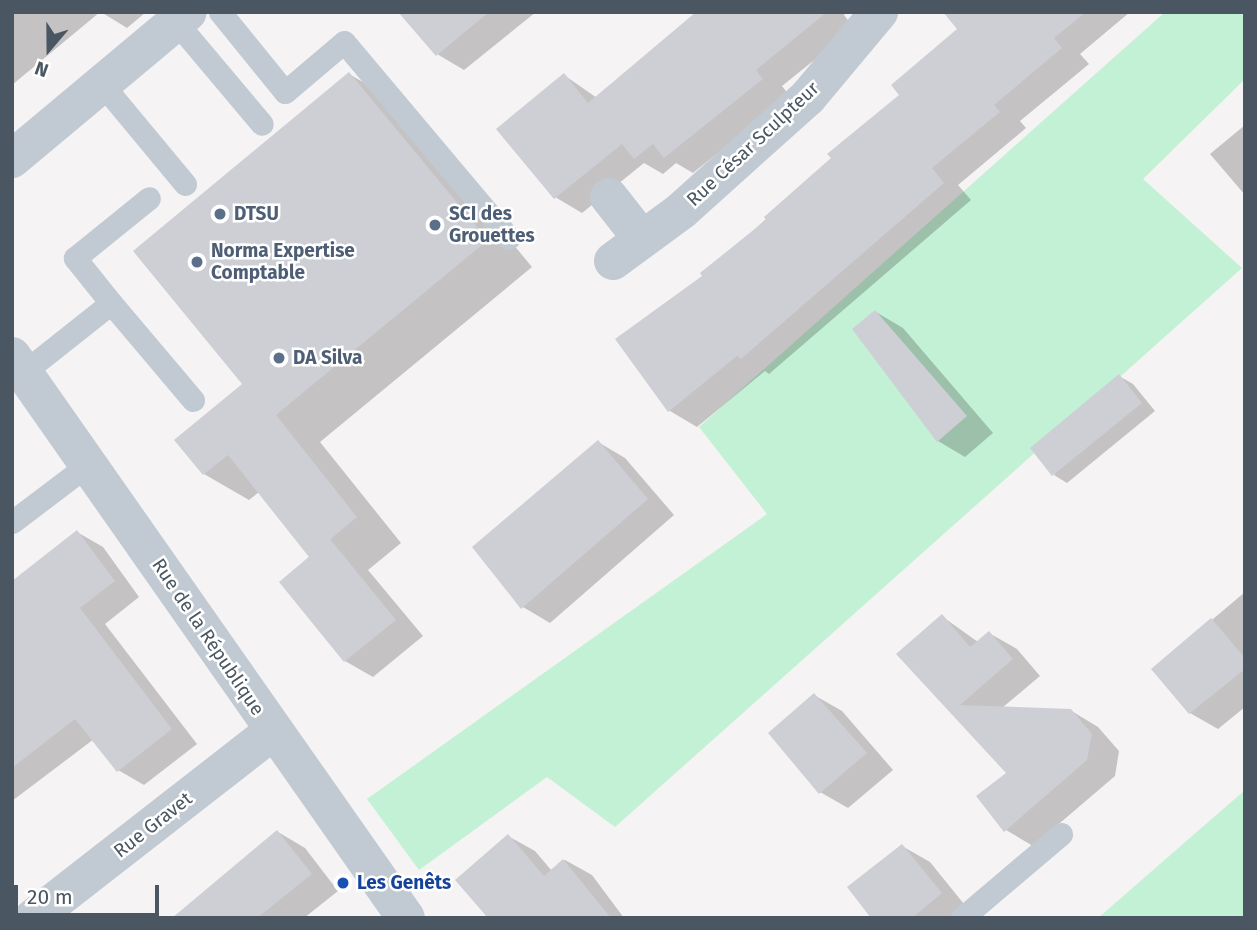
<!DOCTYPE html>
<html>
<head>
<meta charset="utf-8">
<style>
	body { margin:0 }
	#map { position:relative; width:1257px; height:930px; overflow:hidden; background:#f5f3f3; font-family:"Fira Sans",sans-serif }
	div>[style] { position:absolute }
	.green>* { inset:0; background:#c3f1d5 }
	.shadow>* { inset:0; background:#0003 }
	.building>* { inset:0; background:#cdcfd5 }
	.service>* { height:23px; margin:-11.5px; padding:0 11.5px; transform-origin:11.5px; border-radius:11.5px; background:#c1cad2 }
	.minor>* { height:38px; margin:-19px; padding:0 19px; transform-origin:19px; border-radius:19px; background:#c1cad2 }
	.dots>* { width:19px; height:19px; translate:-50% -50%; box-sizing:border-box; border:4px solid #fff; border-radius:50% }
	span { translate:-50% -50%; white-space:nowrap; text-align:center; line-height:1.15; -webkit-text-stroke:5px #fff; paint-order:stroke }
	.street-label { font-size:19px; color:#4a5661 }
	.service-label { font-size:19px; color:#4e5e75; font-weight:700 }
	.left { translate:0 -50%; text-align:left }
	.transit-label { font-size:19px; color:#164399; font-weight:700 }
	.frame { position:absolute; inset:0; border:14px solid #4a5661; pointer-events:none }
	.north { position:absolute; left:14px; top:14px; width:70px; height:70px; -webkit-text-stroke:5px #fff; paint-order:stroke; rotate:200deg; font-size:19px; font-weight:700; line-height:28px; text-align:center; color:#4a5661 }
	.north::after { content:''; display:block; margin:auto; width:24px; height:32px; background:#4a5661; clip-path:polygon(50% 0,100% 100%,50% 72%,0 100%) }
	.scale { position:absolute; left:14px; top:885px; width:145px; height:32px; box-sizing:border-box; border:4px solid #4a5661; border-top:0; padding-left:9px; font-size:21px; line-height:24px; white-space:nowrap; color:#4a5661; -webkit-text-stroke:5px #fff; paint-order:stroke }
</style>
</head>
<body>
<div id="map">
	<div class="green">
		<i style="clip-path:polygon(1165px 12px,1245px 12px,1245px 79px,1143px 179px,1242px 268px,615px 827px,547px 777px,419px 870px,367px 799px,767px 514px,699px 427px)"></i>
		<i style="clip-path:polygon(1245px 790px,1245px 918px,1098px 918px)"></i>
	</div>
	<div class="shadow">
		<i style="clip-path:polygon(12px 12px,100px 12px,12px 85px)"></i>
		<i style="clip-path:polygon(101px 12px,146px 12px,127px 28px)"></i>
		<i style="clip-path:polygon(401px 12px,536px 12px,464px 70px,437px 54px)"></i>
		<i style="clip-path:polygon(699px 12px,846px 12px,844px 15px,854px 28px,782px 86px,789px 95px,693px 173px,676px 163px,663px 174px,644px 163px,582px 213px,555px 197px,564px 75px,597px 98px)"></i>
		<i style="clip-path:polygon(963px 12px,1130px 12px,1080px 54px,1089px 64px,1020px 121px,1026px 128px,958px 185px,971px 200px,769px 374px,765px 371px,697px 427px,670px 411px,617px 339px,704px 276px,901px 95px,960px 29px)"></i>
		<i style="clip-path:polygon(349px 74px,394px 100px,532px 267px,320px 442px,401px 543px,368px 570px,423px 636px,373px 677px,345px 661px,311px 557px,259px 492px,249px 500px,204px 474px,245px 384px)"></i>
		<i style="clip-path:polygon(1245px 125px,1245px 195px,1210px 154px)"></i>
		<i style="clip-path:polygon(876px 312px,903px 328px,993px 433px,965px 457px,938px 441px)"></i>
		<i style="clip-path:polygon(1119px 376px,1133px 384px,1155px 411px,1067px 483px,1054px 475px)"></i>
		<i style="clip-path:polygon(598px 442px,625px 458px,674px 515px,550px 623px,523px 607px)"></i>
		<i style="clip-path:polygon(77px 532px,103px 547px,139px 597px,105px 624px,197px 744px,144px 785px,118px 770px,94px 739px,12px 801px,12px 718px)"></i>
		<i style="clip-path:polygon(1245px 592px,1245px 707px,1218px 729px,1190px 713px,1154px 669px)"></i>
		<i style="clip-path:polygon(943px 617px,978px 642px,989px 633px,1017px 649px,1040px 676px,1002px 708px,1070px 710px,1098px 727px,1119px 751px,1115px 776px,1033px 846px,1006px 830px,1009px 773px,899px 654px)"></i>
		<i style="clip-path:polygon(814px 695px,842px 711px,893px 770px,848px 808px,820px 792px)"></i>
		<i style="clip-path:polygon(278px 832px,305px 848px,338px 891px,304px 918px,175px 918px)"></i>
		<i style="clip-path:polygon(508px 836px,535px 851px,552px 871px,565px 860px,592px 875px,624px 918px,488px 918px,457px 880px)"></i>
		<i style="clip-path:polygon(902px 846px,930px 862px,968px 909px,958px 918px,873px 918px)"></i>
	</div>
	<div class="building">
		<i style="clip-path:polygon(398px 12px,489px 12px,436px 56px)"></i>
		<i style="clip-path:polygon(696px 12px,827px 12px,756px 70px,763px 79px,664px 158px,653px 144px,634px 159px,622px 144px,554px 199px,496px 129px,564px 73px,588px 103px)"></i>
		<i style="clip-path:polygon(943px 12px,1086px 12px,1054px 38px,1062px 48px,994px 105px,1000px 112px,932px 168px,944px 183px,741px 359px,737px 356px,668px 412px,615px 339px,702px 276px,700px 273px,766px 220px,764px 217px,831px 158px,827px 154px,899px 95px,891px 85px,957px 29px)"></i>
		<i style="clip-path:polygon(349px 72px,488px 240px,276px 415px,357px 517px,309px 557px,228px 455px,203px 475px,174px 440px,242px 384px,133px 251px)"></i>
		<i style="clip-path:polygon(875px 310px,967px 416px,937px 442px,852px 329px)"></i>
		<i style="clip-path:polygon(1119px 374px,1142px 403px,1052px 476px,1030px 448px)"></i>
		<i style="clip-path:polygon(598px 440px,648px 499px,521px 609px,472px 547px)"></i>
		<i style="clip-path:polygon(77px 530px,115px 581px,80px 608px,172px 729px,117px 772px,75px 719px,12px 768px,12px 581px)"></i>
		<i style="clip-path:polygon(330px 539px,396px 620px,344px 662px,279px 582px)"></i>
		<i style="clip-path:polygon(942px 614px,970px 647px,989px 631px,1013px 659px,960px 705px,1071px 709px,1092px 734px,1087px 760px,1004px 832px,976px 796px,1006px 773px,896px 654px)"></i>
		<i style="clip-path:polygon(1211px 618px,1245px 658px,1245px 669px,1189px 714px,1151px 669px)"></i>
		<i style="clip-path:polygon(814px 693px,867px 753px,819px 794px,768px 733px)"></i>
		<i style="clip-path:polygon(277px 830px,312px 874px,257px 918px,172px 918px)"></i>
		<i style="clip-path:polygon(508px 834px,544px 876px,563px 859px,611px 918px,488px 918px,455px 880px)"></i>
		<i style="clip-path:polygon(902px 844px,942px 893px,912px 918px,871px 918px,847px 887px)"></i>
	</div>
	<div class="service">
		<i style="left:220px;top:12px;width:103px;rotate:50.9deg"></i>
		<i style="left:285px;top:92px;width:77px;rotate:-40.3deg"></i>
		<i style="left:344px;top:42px;width:256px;rotate:49.9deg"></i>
		<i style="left:176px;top:22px;width:133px;rotate:49.9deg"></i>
		<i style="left:102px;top:84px;width:130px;rotate:50.3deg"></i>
		<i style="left:111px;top:303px;width:127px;rotate:49.8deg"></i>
		<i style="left:24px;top:372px;width:111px;rotate:-38.4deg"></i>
		<i style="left:111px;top:303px;width:58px;rotate:-128.7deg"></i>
		<i style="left:75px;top:258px;width:95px;rotate:-39deg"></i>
		<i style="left:12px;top:522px;width:98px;rotate:-37.1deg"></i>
		<i style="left:962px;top:918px;width:130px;rotate:-40.3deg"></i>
	</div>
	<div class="minor">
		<i style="left:12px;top:159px;width:229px;rotate:-39.9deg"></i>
		<i style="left:609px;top:197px;width:53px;rotate:51.8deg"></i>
		<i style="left:613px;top:261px;width:84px;rotate:-36.3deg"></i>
		<i style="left:681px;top:211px;width:171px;rotate:-41.9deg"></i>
		<i style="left:808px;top:97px;width:111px;rotate:-50.1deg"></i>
		<i style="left:12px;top:356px;width:686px;rotate:54.97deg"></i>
		<i style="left:33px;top:918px;width:303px;rotate:-37.9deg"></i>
	</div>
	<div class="dots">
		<i style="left:220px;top:214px;background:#5c6f8a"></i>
		<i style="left:435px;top:225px;background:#5c6f8a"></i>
		<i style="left:197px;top:262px;background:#5c6f8a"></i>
		<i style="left:279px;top:358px;background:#5c6f8a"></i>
		<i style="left:343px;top:883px;background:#1a4fb4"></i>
	</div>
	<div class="street-label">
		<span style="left:753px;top:144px;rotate:-43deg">Rue César Sculpteur</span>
		<span style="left:208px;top:637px;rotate:56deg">Rue de la République</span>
		<span style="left:153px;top:825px;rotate:-38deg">Rue Gravet</span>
	</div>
	<div class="service-label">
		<span class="left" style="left:234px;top:214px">DTSU</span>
		<span class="left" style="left:449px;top:225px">SCI des<br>Grouettes</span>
		<span class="left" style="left:211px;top:262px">Norma Expertise<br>Comptable</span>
		<span class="left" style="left:293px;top:358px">DA Silva</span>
	</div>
	<div class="transit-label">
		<span class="left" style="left:357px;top:883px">Les Genêts</span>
	</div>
	<div class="frame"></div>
	<div class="north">N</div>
	<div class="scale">20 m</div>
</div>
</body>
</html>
